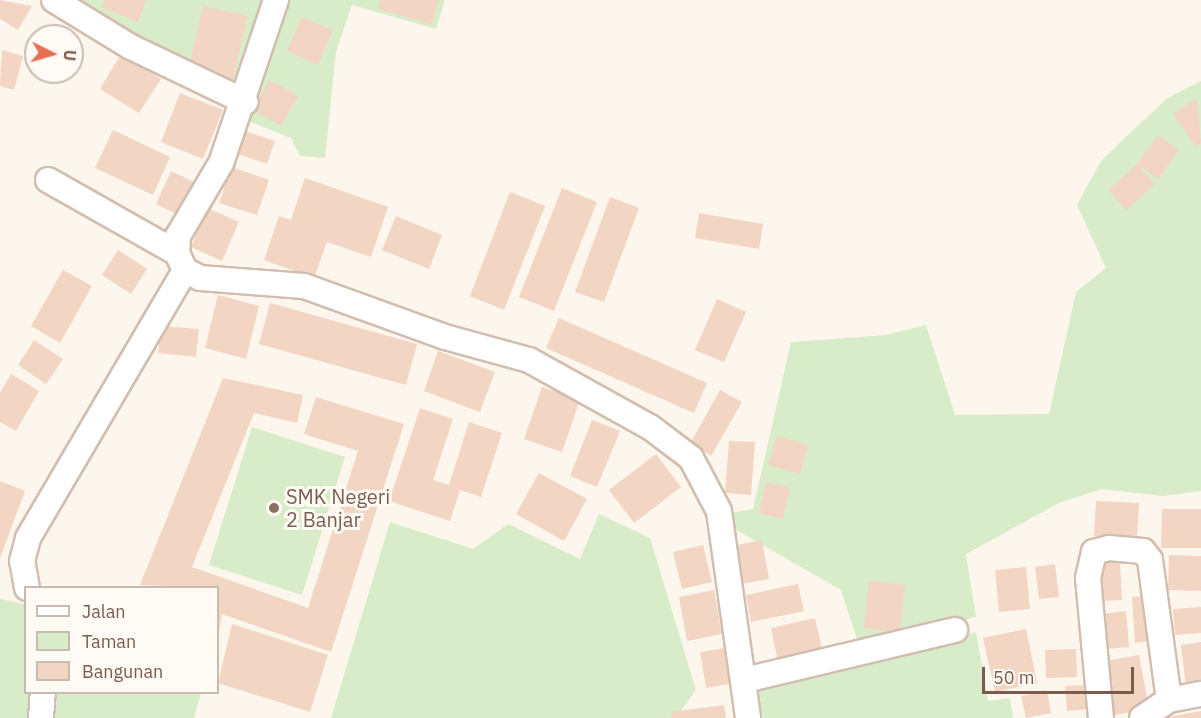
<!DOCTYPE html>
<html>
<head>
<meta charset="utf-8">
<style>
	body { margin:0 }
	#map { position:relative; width:1201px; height:718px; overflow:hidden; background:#fdf6ec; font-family:"IBM Plex Sans",sans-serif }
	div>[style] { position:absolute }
	.green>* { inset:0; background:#d8ecc9 }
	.building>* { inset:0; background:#f3d5c3 }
	.roads { filter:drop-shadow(2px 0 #d1beb0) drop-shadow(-2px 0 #d1beb0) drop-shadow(0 2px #d1beb0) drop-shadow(0 -2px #d1beb0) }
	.street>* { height:24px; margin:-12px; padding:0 12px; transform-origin:12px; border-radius:12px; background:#fff }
	.dots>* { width:16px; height:16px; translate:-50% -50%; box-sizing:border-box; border:3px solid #fffaf3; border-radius:50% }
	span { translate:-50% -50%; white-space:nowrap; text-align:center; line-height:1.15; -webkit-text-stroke:6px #fffaf3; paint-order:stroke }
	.education-label { font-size:20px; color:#785e54 }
	.left { translate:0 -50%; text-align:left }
	.legend { position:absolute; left:24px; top:586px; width:195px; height:108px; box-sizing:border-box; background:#fffaf3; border:2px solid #cabbb1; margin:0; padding:8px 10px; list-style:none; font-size:18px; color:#7a5c4d }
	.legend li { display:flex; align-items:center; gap:12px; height:30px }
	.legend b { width:30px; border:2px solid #cabbb1 }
	.north { position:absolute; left:24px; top:24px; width:60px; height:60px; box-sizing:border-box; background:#fffaf3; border:2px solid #cabbb1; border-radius:50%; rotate:95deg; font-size:16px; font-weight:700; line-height:24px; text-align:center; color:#7a5c4d }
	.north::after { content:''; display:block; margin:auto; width:21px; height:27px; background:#e76f51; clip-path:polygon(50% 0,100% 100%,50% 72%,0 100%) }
	.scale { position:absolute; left:982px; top:667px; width:152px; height:27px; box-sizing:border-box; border:3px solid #7a5c4d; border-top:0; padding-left:8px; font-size:18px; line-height:21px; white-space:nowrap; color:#7a5c4d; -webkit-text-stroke:4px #fffaf3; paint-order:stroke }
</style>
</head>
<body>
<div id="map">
	<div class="green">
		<i style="clip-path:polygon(65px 0,445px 0,436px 29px,352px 5px,336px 52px,325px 158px,300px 156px,291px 138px,248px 121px,253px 99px)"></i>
		<i style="clip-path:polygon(1201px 81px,1201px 491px,1163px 496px,1102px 489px,1059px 503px,966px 554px,976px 617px,858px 642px,841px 590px,733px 528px,730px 513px,753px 509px,791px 342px,886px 335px,926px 325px,955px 415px,1049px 414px,1076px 292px,1106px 268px,1077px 205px,1101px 161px,1166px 99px)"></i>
		<i style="clip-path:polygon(252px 427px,345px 457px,302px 595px,209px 565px)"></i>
		<i style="clip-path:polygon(599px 514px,650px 538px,696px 690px,676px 718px,331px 718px,390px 522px,473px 549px,508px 524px,580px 559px)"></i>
		<i style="clip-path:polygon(0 599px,25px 604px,26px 692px,201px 693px,194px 718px,0 718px)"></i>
		<i style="clip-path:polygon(976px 632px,988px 701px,1010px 698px,1013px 718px,763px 718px,755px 686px)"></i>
	</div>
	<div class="building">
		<i style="clip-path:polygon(0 0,32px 6px,18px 30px,0 19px)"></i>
		<i style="clip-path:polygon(104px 0,146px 0,138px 22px,101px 7px)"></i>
		<i style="clip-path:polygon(381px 0,439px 0,432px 24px,378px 9px)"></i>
		<i style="clip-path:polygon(203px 6px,248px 16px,232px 82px,188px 71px)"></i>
		<i style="clip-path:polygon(302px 17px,333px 30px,318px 65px,287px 51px)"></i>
		<i style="clip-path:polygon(2px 50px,23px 56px,14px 90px,0 86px)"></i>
		<i style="clip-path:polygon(121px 54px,161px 79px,139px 113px,100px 89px)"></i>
		<i style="clip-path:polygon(269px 80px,298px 96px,281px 126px,252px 110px)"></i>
		<i style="clip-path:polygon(180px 93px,223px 110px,203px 159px,161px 142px)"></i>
		<i style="clip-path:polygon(1197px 98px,1201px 143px,1196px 147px,1173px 114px)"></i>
		<i style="clip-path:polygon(113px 130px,170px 157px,153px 195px,95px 168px)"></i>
		<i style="clip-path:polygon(242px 130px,275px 141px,267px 164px,235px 153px)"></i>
		<i style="clip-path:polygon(1158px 135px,1179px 150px,1158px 179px,1137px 164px)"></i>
		<i style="clip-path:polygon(1137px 164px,1155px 184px,1126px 210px,1108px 190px)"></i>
		<i style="clip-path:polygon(231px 167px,269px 180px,257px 215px,219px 203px)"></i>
		<i style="clip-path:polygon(171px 171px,196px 183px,181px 216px,156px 204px)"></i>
		<i style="clip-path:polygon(305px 178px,388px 207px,371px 257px,327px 242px,314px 278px,264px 260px,279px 216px,291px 220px)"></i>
		<i style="clip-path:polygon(562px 188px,597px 202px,554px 311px,519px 297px)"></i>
		<i style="clip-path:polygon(510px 192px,545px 206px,504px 310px,470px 296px)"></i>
		<i style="clip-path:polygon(610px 197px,639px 208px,604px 302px,575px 292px)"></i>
		<i style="clip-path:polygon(207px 208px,239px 222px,222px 261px,191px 247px)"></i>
		<i style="clip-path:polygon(699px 213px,763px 224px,759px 249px,695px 238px)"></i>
		<i style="clip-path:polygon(396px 216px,442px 235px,429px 269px,382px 250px)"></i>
		<i style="clip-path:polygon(118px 250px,147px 269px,131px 294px,102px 275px)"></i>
		<i style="clip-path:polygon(63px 270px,92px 286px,60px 343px,31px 326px)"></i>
		<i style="clip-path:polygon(218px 295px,259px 306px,246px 359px,205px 348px)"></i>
		<i style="clip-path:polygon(717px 299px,746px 312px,724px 362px,695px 350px)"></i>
		<i style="clip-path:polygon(270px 303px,417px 344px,406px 385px,259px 344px)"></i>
		<i style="clip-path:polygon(559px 318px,707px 383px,694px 413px,546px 348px)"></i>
		<i style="clip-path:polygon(161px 326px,199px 329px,196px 357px,158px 353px)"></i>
		<i style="clip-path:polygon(34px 340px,63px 359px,46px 384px,18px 365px)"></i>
		<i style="clip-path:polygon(438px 351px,495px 372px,480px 412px,424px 391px)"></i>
		<i style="clip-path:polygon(11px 374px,39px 391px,16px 431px,0 422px,0 393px)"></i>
		<i style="clip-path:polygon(223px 378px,303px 395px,297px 423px,254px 413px,192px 567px,308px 608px,358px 451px,304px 434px,316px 397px,404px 424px,331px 652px,222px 614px,218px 638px,218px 588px,140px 585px)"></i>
		<i style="clip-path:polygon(542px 387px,580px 400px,562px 452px,524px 439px)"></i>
		<i style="clip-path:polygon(720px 390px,742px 402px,711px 456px,690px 444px)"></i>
		<i style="clip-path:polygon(420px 408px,453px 419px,433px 480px,449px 485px,469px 422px,502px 433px,481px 497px,460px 490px,450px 521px,389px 501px)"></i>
		<i style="clip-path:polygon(592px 420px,620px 431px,597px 487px,570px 476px)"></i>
		<i style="clip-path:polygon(777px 436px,808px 445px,800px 474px,768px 465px)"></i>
		<i style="clip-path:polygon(729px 441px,755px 442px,751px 495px,725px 493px)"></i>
		<i style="clip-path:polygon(656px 454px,681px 487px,634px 523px,609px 490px)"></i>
		<i style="clip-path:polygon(539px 473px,587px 499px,564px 541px,516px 514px)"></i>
		<i style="clip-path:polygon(0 481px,25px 491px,0 558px)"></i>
		<i style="clip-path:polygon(766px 482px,790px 487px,783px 519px,759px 513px)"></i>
		<i style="clip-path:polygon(1096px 501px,1139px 503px,1137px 538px,1094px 536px)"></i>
		<i style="clip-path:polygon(1162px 509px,1201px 509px,1201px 548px,1161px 548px)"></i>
		<i style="clip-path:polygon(762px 540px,769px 579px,741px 584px,733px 546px)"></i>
		<i style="clip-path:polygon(703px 545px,712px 582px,682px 589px,673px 552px)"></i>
		<i style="clip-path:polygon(1169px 555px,1201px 556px,1201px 591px,1168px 590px)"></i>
		<i style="clip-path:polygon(1120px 561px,1122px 600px,1103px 601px,1100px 562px)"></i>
		<i style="clip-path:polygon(1055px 564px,1059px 597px,1039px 599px,1035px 567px)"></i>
		<i style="clip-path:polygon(1026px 567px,1030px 609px,999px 612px,995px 570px)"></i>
		<i style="clip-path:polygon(869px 581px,905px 585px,899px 632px,864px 628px)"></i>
		<i style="clip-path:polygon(798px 584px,804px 611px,751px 622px,746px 595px)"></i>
		<i style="clip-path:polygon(714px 590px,722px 634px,687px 641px,679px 597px)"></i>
		<i style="clip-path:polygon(1147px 596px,1151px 641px,1135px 643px,1132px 597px)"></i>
		<i style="clip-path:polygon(1201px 607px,1201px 633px,1175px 635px,1173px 609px)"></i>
		<i style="clip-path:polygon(1126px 611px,1129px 647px,1105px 649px,1102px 614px)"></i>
		<i style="clip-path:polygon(815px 618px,823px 653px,778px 663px,771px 628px)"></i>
		<i style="clip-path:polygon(232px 624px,328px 655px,310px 712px,218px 683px)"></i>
		<i style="clip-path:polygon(1026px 629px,1037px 683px,995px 692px,983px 638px)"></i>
		<i style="clip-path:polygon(1201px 642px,1201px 685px,1186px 687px,1181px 645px)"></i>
		<i style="clip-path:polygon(725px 648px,730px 684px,706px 688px,700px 652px)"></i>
		<i style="clip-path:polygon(1076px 649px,1077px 677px,1046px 678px,1045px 650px)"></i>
		<i style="clip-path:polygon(1139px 655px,1149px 708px,1111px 716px,1101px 662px)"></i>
		<i style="clip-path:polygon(1088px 685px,1090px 709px,1067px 711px,1065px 686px)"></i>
		<i style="clip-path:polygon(1047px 690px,1051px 713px,1026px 718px,1021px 696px)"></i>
		<i style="clip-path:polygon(724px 705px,726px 718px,672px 718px,671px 712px)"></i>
		<i style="clip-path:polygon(1201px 711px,1201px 718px,1168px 718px,1168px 717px)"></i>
	</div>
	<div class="roads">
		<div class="street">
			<i style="left:54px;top:0;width:90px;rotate:31.4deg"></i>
			<i style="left:131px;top:47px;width:127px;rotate:25.6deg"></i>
			<i style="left:276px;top:0;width:172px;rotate:108.6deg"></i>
			<i style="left:221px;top:163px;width:85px;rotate:120.5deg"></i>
			<i style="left:178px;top:236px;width:17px;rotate:93deg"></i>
			<i style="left:177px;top:253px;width:19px;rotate:65deg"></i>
			<i style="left:185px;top:270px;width:17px;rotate:28deg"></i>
			<i style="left:200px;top:278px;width:104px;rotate:4.4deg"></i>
			<i style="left:304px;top:286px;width:150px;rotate:19.9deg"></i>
			<i style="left:445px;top:337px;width:87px;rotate:15.3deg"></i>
			<i style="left:529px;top:360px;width:138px;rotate:29deg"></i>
			<i style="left:650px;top:427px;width:51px;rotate:37.1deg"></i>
			<i style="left:691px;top:458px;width:60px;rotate:62.2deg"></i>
			<i style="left:719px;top:511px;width:209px;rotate:82deg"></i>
			<i style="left:48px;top:180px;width:148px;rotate:29.5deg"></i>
			<i style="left:27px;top:588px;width:27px;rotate:-100deg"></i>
			<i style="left:22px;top:561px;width:24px;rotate:-75deg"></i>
			<i style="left:28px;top:538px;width:311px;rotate:-59.6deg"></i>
			<i style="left:745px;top:680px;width:216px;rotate:-13.4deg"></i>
			<i style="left:41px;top:718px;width:26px;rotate:-86deg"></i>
			<i style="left:1101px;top:718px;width:141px;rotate:-95.3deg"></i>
			<i style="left:1088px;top:578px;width:27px;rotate:-77deg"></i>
			<i style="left:1094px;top:552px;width:16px;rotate:-15deg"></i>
			<i style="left:1109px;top:548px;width:34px;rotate:5deg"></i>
			<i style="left:1143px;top:551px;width:11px;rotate:52deg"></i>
			<i style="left:1150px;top:560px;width:141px;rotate:82.3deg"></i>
			<i style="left:1169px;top:700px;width:33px;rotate:-11deg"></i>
			<i style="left:1142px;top:718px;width:32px;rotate:-34deg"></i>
		</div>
	</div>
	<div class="dots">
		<i style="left:274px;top:508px;background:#8d6e63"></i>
	</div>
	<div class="education-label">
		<span class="left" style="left:286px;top:508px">SMK Negeri<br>2 Banjar</span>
	</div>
	<ul class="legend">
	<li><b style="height:8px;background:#fff"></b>Jalan</li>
	<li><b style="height:16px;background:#d8ecc9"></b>Taman</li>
	<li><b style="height:16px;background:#f3d5c3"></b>Bangunan</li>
	</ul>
	<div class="north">U</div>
	<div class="scale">50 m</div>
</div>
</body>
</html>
